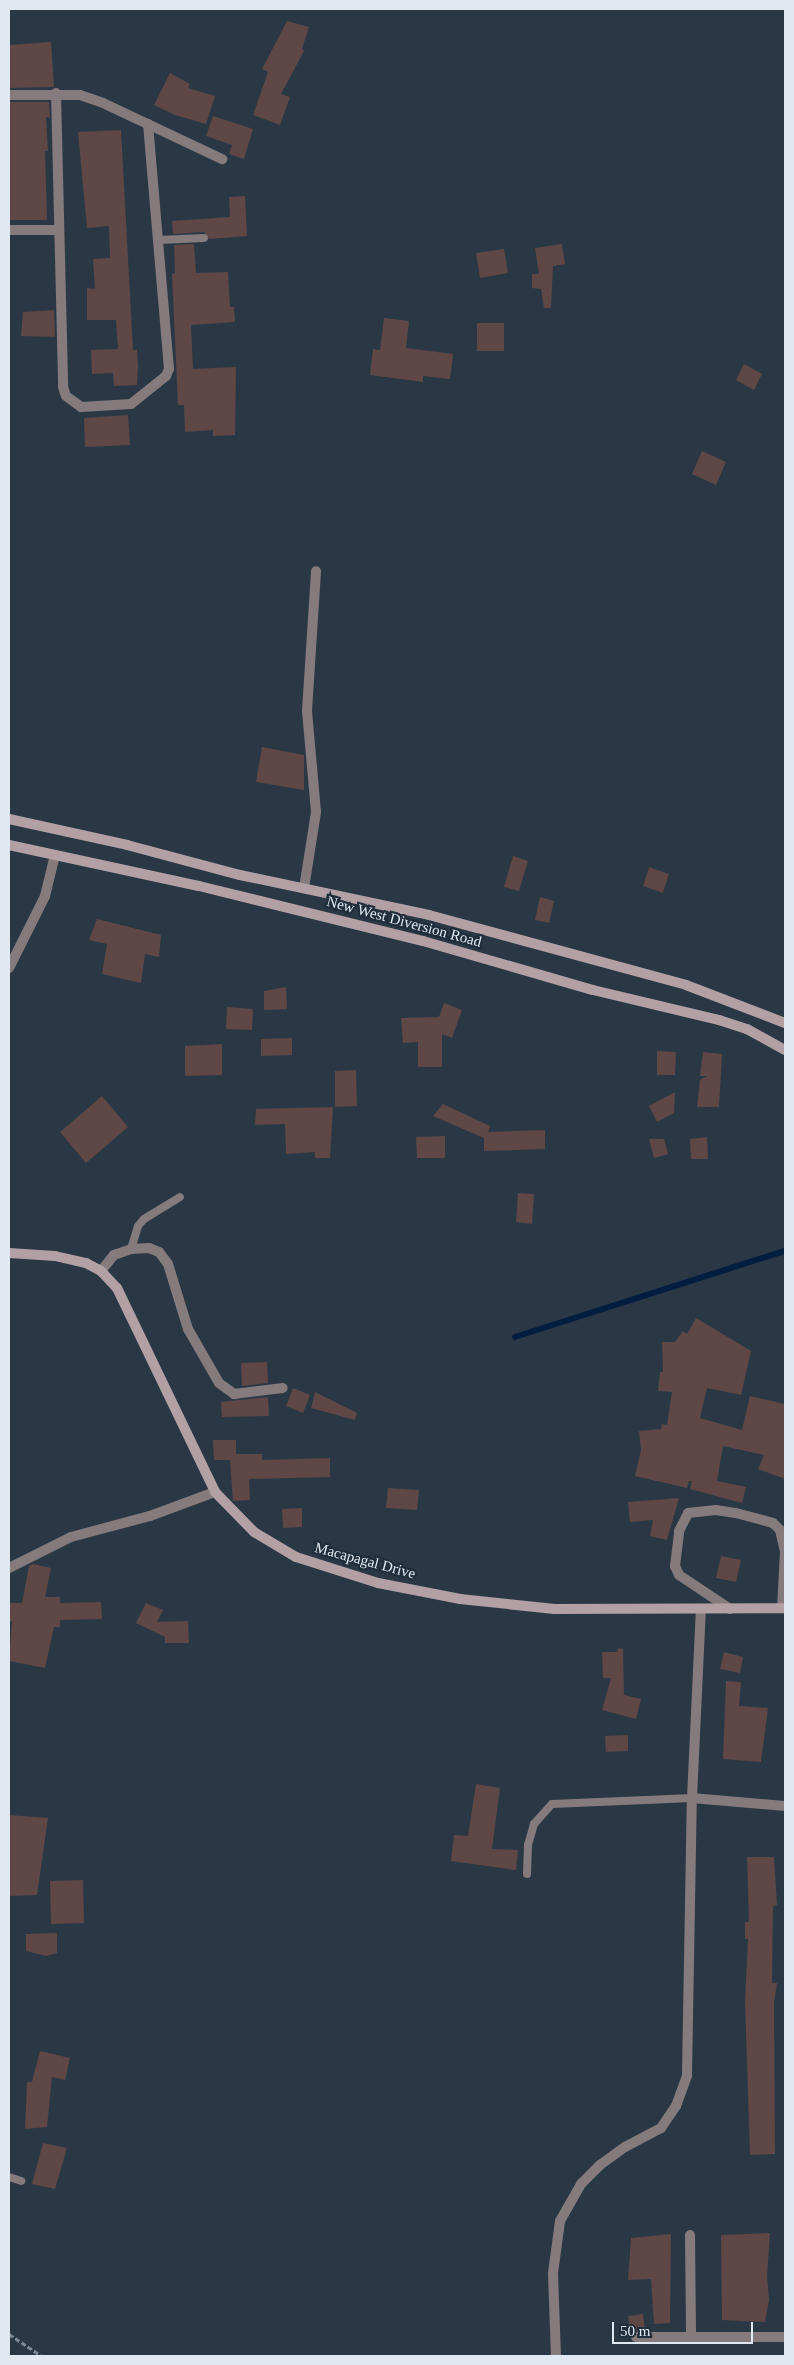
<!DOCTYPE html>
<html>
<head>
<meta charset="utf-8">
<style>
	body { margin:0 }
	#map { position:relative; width:794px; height:2365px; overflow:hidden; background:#2a3846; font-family:Georgia,serif }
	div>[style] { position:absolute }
	.stream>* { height:5.5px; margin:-2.75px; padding:0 2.75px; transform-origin:2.75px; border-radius:2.75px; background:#021d40 }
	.building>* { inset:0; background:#5e4744 }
	.path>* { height:3px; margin-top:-1.5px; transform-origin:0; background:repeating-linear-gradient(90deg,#7d8994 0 5px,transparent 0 7.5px) }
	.lane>* { height:8px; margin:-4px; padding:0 4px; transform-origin:4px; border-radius:4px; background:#857a7c }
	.street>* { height:10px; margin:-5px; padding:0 5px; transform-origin:5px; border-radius:5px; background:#857a7c }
	.secondary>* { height:10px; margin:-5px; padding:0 5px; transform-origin:5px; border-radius:5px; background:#b2a0a4 }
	span { translate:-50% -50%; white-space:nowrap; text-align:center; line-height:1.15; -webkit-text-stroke:4.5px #202e3c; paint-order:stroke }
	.street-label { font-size:15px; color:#e0e9f2 }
	.frame { position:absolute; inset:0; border:10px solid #e0e9f2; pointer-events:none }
	.scale { position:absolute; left:612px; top:2322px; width:141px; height:22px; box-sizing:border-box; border:2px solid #e0e9f2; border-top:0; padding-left:6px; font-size:15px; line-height:18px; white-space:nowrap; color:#e0e9f2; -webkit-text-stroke:4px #202e3c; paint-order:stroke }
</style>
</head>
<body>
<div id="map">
	<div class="stream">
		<i style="left:515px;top:1337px;width:283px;rotate:-17.7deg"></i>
	</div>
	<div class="building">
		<i style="clip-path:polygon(287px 21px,309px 27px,302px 49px,304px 51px,281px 94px,290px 97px,280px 125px,253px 115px,268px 72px,262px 69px)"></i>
		<i style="clip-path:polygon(51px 42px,54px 87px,9px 88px,9px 45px)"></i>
		<i style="clip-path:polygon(170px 73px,190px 84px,188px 88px,215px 96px,206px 124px,175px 115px,154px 105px)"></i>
		<i style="clip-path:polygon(9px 102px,49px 102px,50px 118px,46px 117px,48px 151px,45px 151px,47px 220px,9px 220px)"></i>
		<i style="clip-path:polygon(213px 116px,253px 129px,244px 159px,229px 154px,232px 145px,206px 136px)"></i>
		<i style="clip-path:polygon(121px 130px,133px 350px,137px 350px,138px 367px,137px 385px,114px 386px,113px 373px,92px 374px,91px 350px,118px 349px,116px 320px,87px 320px,87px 288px,95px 289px,93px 259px,110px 258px,109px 226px,87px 228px,78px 132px)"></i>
		<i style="clip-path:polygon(245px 196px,247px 236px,209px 239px,204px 232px,173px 234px,172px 221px,230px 217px,229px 197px)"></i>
		<i style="clip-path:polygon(194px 244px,196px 273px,228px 272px,230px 307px,234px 307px,235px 322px,191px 325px,193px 369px,236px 367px,235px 435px,213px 436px,213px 430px,185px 432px,184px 405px,178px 405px,172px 274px,175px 273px,174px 245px)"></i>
		<i style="clip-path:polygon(562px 244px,565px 264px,553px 266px,551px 308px,544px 308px,541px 289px,532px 288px,532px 274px,539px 274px,535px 248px)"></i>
		<i style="clip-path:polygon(504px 249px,508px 273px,480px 278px,476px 253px)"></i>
		<i style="clip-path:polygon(54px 310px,55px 337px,21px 336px,23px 312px)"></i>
		<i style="clip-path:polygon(384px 318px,409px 321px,406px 348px,453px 354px,450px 379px,423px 376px,423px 382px,370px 375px,373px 349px,380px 350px)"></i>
		<i style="clip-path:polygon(477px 323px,504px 323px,504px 351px,477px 351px)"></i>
		<i style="clip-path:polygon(744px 364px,762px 374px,754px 390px,736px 380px)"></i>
		<i style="clip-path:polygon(128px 415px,130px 445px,85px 447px,84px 418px)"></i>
		<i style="clip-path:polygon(702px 451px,726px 462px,716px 485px,692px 474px)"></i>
		<i style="clip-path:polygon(262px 747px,304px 755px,304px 790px,256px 782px)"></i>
		<i style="clip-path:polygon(513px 856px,528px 861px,519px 891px,504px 887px)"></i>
		<i style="clip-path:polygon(649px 867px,669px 874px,663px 893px,643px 886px)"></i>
		<i style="clip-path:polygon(540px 897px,554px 901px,549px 923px,535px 920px)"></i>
		<i style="clip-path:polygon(97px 919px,161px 935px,159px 957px,145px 954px,141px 983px,102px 974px,107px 944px,89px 940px)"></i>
		<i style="clip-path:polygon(286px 987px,287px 1009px,264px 1010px,264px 991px)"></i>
		<i style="clip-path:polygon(444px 1003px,462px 1010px,452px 1038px,442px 1034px,442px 1067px,418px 1067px,418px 1042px,403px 1043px,401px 1018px,439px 1017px)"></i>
		<i style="clip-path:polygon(227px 1007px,253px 1009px,252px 1030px,226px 1029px)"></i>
		<i style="clip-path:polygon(292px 1038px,292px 1055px,261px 1056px,261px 1039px)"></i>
		<i style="clip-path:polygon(222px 1044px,222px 1075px,185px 1076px,185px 1046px)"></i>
		<i style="clip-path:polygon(657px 1051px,676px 1052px,675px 1075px,657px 1075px)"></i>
		<i style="clip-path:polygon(703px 1052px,722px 1054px,719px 1107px,697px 1107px,700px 1080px,707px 1076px,700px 1076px)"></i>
		<i style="clip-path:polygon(356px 1070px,357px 1106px,335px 1107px,335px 1071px)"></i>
		<i style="clip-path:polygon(675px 1092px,674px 1113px,657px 1122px,649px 1106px)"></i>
		<i style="clip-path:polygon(102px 1096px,128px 1127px,86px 1163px,60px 1132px)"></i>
		<i style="clip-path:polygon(443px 1104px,490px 1126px,488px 1132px,545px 1130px,545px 1149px,484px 1151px,484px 1138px,433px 1116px)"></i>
		<i style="clip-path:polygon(333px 1107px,330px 1158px,315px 1158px,315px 1152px,286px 1154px,285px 1124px,255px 1125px,256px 1109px)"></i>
		<i style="clip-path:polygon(445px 1136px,445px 1158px,417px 1158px,416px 1137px)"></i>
		<i style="clip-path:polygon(707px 1137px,708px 1159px,691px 1159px,690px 1139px)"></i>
		<i style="clip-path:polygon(649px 1139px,664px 1139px,668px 1154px,654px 1158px)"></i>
		<i style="clip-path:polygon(518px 1193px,534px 1194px,532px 1224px,516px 1222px)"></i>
		<i style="clip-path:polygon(696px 1318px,751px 1351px,741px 1395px,707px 1388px,700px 1418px,742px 1430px,750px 1396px,785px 1404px,785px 1479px,758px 1469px,764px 1455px,723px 1446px,717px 1481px,746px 1487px,742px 1503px,690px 1489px,692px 1481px,689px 1481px,687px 1488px,635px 1476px,641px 1450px,639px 1431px,661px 1429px,662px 1424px,667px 1425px,672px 1392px,658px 1391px,660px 1372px,663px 1372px,662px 1342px,675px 1342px,683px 1331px,687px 1334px)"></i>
		<i style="clip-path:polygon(267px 1362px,268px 1383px,242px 1386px,241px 1363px)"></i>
		<i style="clip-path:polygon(293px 1388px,310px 1395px,303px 1413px,286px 1406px)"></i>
		<i style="clip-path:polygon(315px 1392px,357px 1413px,355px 1420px,311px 1408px)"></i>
		<i style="clip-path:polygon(268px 1397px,269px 1416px,222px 1417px,221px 1402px)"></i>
		<i style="clip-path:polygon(213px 1440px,236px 1440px,236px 1454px,262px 1454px,262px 1460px,330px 1458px,330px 1477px,249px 1479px,250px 1500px,233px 1501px,230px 1460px,214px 1460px)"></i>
		<i style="clip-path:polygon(388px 1488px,419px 1490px,417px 1510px,386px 1508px)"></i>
		<i style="clip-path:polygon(679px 1498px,667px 1540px,650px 1536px,653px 1520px,630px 1522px,628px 1502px)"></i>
		<i style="clip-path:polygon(302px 1508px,302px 1527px,283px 1528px,282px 1509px)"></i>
		<i style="clip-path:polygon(721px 1556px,741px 1560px,736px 1582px,716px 1578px)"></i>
		<i style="clip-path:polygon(33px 1564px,51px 1568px,45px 1597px,60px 1597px,60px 1603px,101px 1602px,102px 1619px,60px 1620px,60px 1627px,54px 1627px,45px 1668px,9px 1661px,12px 1621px,9px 1621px,9px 1603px,22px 1603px,29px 1566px)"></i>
		<i style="clip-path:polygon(146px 1603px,163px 1610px,157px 1622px,188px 1621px,189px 1643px,165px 1643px,165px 1637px,136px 1623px)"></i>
		<i style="clip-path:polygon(618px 1648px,623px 1649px,624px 1695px,641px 1699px,636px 1719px,602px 1710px,611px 1678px,603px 1678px,602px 1652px,617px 1652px)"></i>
		<i style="clip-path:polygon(724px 1652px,743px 1657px,740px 1673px,720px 1669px)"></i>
		<i style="clip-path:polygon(726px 1681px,741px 1682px,739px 1706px,768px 1708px,761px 1762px,723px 1759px)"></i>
		<i style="clip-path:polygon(628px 1735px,628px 1751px,606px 1752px,605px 1736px)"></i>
		<i style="clip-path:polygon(476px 1784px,500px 1788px,492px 1849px,518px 1850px,516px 1870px,451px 1861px,454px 1835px,468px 1836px)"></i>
		<i style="clip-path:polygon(9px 1815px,48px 1818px,37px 1895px,9px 1896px)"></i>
		<i style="clip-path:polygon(747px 1857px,774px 1857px,777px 1905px,773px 1906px,772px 1983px,777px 1983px,774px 2002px,775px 2154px,750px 2155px,745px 2001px,748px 1939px,745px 1939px,745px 1922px,749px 1922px)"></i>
		<i style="clip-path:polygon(83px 1880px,84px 1923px,51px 1924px,50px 1881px)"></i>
		<i style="clip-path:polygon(57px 1933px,57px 1953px,46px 1956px,26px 1951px,26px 1934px)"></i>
		<i style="clip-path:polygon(40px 2051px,70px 2058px,65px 2080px,52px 2077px,47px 2127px,25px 2129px,27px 2082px,32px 2082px)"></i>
		<i style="clip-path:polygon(43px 2143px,67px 2148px,55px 2189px,32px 2184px)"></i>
		<i style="clip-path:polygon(770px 2233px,767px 2276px,769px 2300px,765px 2322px,722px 2320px,721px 2235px)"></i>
		<i style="clip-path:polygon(671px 2234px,670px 2323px,654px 2324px,651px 2279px,628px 2280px,631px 2238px)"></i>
		<i style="clip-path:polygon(643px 2314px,645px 2330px,630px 2333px,628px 2316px)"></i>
	</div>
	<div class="path">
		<i style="left:9px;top:2334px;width:40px;rotate:34deg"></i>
	</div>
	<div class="lane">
		<i style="left:158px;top:240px;width:46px;rotate:-2.5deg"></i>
		<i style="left:131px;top:1249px;width:24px;rotate:-73deg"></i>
		<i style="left:138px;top:1226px;width:9px;rotate:-49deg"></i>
		<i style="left:144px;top:1219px;width:42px;rotate:-31.4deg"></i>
		<i style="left:527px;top:1874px;width:29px;rotate:-88deg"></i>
		<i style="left:528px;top:1845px;width:22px;rotate:-74deg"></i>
		<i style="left:534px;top:1824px;width:27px;rotate:-48deg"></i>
		<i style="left:552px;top:1804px;width:140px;rotate:-2.5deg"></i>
		<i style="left:9px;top:2177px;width:13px;rotate:18deg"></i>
	</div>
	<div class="street">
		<i style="left:56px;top:93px;width:294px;rotate:88.6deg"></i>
		<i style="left:63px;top:387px;width:9px;rotate:72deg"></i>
		<i style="left:66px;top:396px;width:19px;rotate:36deg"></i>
		<i style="left:81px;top:407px;width:50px;rotate:-3.4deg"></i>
		<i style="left:131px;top:404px;width:45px;rotate:-38.7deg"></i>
		<i style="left:166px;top:376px;width:8px;rotate:-67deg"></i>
		<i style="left:169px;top:369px;width:246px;rotate:-94.9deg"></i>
		<i style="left:9px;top:95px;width:71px"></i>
		<i style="left:80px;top:95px;width:24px;rotate:19deg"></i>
		<i style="left:103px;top:103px;width:132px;rotate:25.2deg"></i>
		<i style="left:9px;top:230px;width:48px"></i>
		<i style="left:304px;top:888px;width:77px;rotate:-81deg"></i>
		<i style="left:316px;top:812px;width:101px;rotate:-95.1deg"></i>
		<i style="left:307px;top:711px;width:140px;rotate:-86.3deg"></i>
		<i style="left:9px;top:968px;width:80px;rotate:-63.4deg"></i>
		<i style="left:45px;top:896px;width:42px;rotate:-76.3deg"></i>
		<i style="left:101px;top:1271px;width:21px;rotate:-51deg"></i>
		<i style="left:114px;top:1255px;width:18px;rotate:-19deg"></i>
		<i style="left:131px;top:1249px;width:18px;rotate:-3deg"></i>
		<i style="left:149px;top:1248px;width:11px;rotate:22deg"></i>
		<i style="left:159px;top:1252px;width:15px;rotate:53deg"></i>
		<i style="left:168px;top:1264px;width:68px;rotate:72.9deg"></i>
		<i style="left:188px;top:1329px;width:62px;rotate:60.1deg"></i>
		<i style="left:219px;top:1383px;width:19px;rotate:36deg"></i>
		<i style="left:234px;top:1394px;width:49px;rotate:-7deg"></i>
		<i style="left:9px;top:1568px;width:69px;rotate:-26.6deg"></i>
		<i style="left:71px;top:1537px;width:82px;rotate:-14.9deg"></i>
		<i style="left:150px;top:1516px;width:69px;rotate:-20.3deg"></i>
		<i style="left:730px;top:1609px;width:61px;rotate:-146.3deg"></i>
		<i style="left:679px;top:1575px;width:10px;rotate:-114deg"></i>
		<i style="left:675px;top:1566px;width:35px;rotate:-83deg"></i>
		<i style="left:679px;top:1531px;width:20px;rotate:-63deg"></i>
		<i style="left:688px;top:1513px;width:28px;rotate:-6deg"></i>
		<i style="left:716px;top:1510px;width:20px;rotate:9deg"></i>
		<i style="left:736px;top:1513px;width:38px;rotate:15deg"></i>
		<i style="left:773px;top:1523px;width:10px;rotate:45deg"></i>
		<i style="left:780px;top:1530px;width:22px;rotate:77deg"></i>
		<i style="left:785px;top:1551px;width:57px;rotate:93deg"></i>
		<i style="left:692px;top:1798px;width:93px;rotate:4.9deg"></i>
		<i style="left:690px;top:2235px;width:103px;rotate:89.4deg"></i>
		<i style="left:636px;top:2337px;width:149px"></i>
		<i style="left:556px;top:2356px;width:83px;rotate:-92.1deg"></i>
		<i style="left:553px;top:2273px;width:52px;rotate:-82.3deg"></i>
		<i style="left:560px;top:2221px;width:43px;rotate:-60.4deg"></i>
		<i style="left:581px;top:2184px;width:27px;rotate:-45deg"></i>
		<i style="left:600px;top:2165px;width:31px;rotate:-36deg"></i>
		<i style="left:625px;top:2147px;width:41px;rotate:-27.8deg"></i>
		<i style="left:661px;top:2128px;width:27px;rotate:-56deg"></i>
		<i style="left:676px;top:2106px;width:33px;rotate:-70deg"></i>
		<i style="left:687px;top:2075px;width:277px;rotate:-89deg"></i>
		<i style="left:692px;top:1798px;width:189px;rotate:-87.3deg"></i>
	</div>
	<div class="secondary">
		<i style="left:9px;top:819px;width:121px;rotate:12.4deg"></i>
		<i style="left:127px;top:845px;width:117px;rotate:14.9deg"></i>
		<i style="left:240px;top:875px;width:193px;rotate:11.9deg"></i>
		<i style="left:429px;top:915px;width:266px;rotate:15.2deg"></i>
		<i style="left:686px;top:985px;width:106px;rotate:21deg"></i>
		<i style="left:9px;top:845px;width:194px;rotate:12.2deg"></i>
		<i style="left:199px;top:886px;width:231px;rotate:13.8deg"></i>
		<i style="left:423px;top:941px;width:177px;rotate:16.1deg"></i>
		<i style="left:593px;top:990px;width:130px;rotate:13.4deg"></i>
		<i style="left:719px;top:1020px;width:29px;rotate:18deg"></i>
		<i style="left:747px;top:1029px;width:43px;rotate:28.9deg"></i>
		<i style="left:9px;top:1253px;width:46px;rotate:3.7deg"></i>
		<i style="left:55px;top:1256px;width:32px;rotate:13deg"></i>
		<i style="left:86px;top:1263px;width:17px;rotate:28deg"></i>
		<i style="left:101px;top:1271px;width:23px;rotate:47deg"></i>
		<i style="left:117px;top:1288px;width:226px;rotate:64.3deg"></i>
		<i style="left:215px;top:1492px;width:56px;rotate:45.7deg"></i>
		<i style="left:254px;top:1532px;width:49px;rotate:30.8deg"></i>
		<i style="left:296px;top:1557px;width:86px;rotate:17.6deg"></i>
		<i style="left:378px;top:1583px;width:84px;rotate:11deg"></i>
		<i style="left:460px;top:1599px;width:95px;rotate:6.1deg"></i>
		<i style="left:554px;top:1609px;width:231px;rotate:-0.2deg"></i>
	</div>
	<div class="street-label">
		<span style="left:404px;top:922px;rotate:15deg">New West Diversion Road</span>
		<span style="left:365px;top:1561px;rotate:15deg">Macapagal Drive</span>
	</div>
	<div class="frame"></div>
	<div class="scale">50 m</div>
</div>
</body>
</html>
